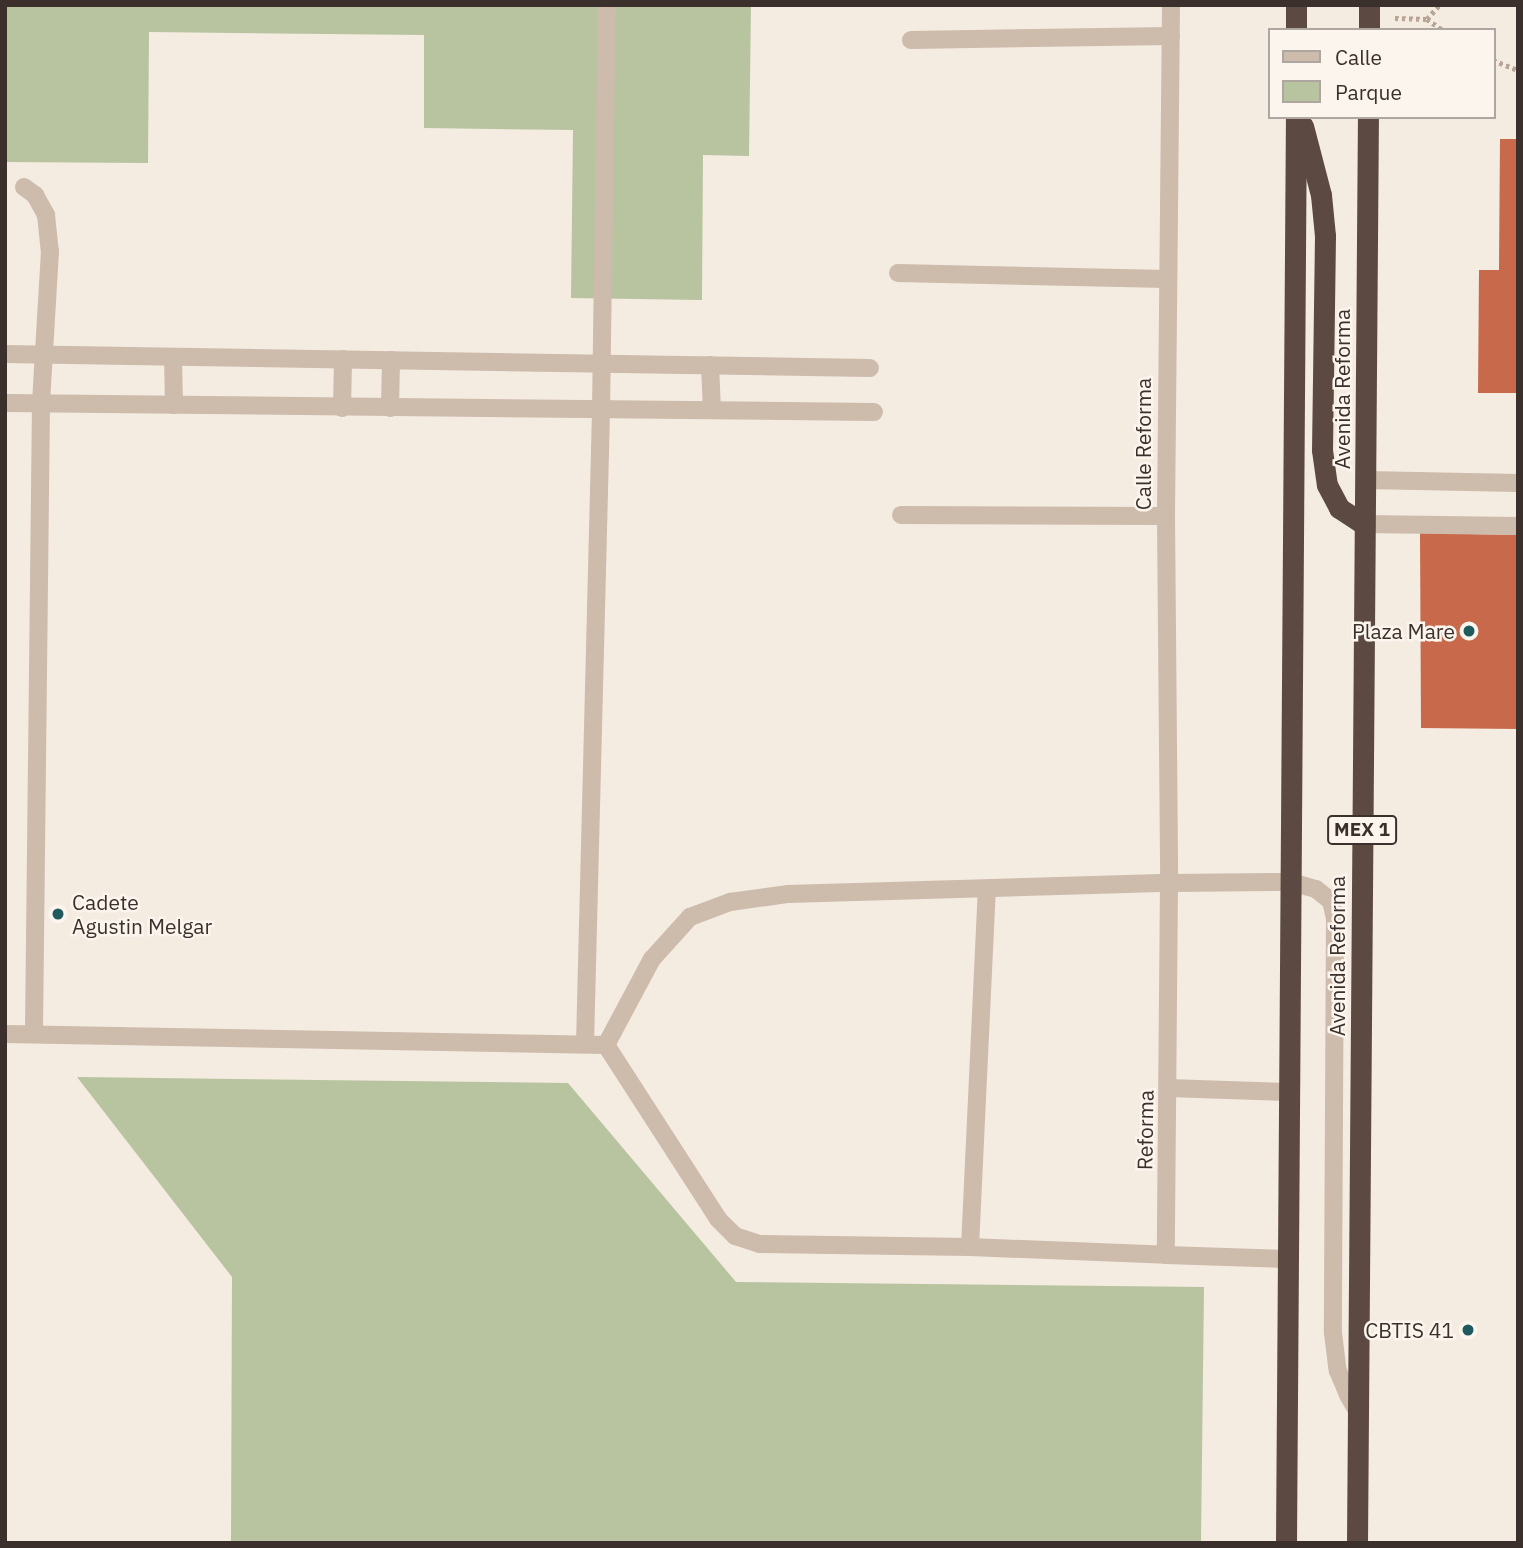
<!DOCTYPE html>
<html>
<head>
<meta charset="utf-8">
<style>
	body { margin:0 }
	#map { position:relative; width:1523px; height:1548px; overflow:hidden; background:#f4ebe1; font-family:"IBM Plex Sans",sans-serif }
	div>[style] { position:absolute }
	.green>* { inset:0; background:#b8c4a0 }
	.building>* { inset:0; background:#c8694b }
	.path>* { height:4.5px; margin-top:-2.25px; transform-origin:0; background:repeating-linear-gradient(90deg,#b9a596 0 3.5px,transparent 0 7px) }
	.minor>* { height:18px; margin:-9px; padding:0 9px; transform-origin:9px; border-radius:9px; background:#cdbbac }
	.highway>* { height:21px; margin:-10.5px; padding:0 10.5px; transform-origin:10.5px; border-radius:10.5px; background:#5c4a42 }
	.dots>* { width:19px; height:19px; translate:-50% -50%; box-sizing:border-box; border:4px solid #fbf5ee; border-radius:50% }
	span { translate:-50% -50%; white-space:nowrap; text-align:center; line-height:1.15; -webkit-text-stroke:5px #fbf5ee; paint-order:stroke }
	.shield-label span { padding:2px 5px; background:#fbf5ee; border:2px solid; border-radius:5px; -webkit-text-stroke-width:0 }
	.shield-label { font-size:19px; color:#3b302b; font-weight:700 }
	.street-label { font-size:21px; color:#3b302b }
	.poi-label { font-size:21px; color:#3b302b }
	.right { translate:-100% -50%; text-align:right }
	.left { translate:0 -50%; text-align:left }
	.frame { position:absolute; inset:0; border:7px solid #3b302b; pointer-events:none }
	.legend { position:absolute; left:1268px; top:28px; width:228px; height:91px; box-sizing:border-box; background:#fbf5ee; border:2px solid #aea6a0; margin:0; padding:9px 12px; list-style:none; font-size:21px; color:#3b302b }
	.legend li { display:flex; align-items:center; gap:14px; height:35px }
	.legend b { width:35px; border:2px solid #aea6a0 }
</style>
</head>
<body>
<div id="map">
	<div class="green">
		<i style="clip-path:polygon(5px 5px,751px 5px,749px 156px,703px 155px,702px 300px,571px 298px,573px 130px,424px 128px,424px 35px,149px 32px,148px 163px,5px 162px)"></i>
		<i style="clip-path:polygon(77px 1077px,568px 1083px,736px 1282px,1204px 1287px,1201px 1543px,231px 1543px,232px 1277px)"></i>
	</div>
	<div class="building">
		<i style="clip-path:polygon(1500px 139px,1518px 139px,1518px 393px,1478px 393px,1479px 270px,1499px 270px)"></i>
		<i style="clip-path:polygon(1420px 533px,1518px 535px,1518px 729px,1421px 728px)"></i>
	</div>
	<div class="path">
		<i style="left:1395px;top:18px;width:32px;rotate:2deg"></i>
		<i style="left:1427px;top:19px;width:19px;rotate:35deg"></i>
		<i style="left:1427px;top:19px;width:18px;rotate:-49deg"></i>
		<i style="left:1493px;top:60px;width:27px;rotate:22deg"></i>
	</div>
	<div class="minor">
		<i style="left:1171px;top:5px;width:511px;rotate:90.56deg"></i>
		<i style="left:1166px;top:516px;width:367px;rotate:89.5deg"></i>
		<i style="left:1169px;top:883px;width:372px;rotate:90.5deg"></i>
		<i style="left:1166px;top:1255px;width:122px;rotate:1.9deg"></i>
		<i style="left:911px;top:40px;width:260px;rotate:-0.9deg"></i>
		<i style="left:24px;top:187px;width:14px;rotate:36deg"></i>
		<i style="left:35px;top:195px;width:23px;rotate:61deg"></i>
		<i style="left:46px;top:215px;width:36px;rotate:84deg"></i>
		<i style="left:50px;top:251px;width:152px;rotate:93.4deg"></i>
		<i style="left:41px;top:403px;width:631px;rotate:90.64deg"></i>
		<i style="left:898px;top:273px;width:269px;rotate:1.3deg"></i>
		<i style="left:5px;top:354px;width:865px;rotate:0.93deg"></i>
		<i style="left:173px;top:357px;width:48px;rotate:88.8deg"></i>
		<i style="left:710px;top:365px;width:45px;rotate:87.5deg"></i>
		<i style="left:5px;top:403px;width:869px;rotate:0.59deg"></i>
		<i style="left:342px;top:408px;width:49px;rotate:-88.8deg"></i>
		<i style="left:390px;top:408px;width:48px;rotate:-88.8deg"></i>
		<i style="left:1366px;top:480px;width:152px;rotate:1.1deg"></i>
		<i style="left:901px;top:515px;width:265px;rotate:0.2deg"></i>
		<i style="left:1364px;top:524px;width:154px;rotate:0.7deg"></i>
		<i style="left:5px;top:1034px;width:601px;rotate:1.05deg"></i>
		<i style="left:606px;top:1045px;width:207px;rotate:57.2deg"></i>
		<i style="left:718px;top:1219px;width:24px;rotate:45deg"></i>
		<i style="left:735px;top:1236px;width:25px;rotate:18deg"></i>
		<i style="left:759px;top:1244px;width:211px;rotate:0.8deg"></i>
		<i style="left:970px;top:1247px;width:196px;rotate:2.3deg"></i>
		<i style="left:585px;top:1044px;width:633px;rotate:-88.55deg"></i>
		<i style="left:601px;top:411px;width:406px;rotate:-89.2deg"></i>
		<i style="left:606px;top:1045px;width:98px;rotate:-61.9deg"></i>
		<i style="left:652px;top:959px;width:57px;rotate:-47.9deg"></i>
		<i style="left:690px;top:917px;width:43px;rotate:-20.6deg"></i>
		<i style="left:730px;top:902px;width:59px;rotate:-7.9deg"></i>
		<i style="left:788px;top:894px;width:381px;rotate:-1.7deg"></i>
		<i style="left:1169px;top:883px;width:122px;rotate:-0.5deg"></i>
		<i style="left:1291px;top:882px;width:26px;rotate:16deg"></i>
		<i style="left:1316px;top:889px;width:19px;rotate:39deg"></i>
		<i style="left:1331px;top:901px;width:17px;rotate:77deg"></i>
		<i style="left:1335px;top:918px;width:415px;rotate:90.3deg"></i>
		<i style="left:1333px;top:1333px;width:38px;rotate:83deg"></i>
		<i style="left:1338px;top:1371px;width:26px;rotate:67deg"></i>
		<i style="left:1348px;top:1395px;width:20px;rotate:60deg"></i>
		<i style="left:1168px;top:1088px;width:122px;rotate:1.9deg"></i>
		<i style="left:970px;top:1247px;width:357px;rotate:-87.3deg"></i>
	</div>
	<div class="highway">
		<i style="left:1296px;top:5px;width:25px;rotate:90deg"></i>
		<i style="left:1369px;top:30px;width:25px;rotate:-90deg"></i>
		<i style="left:1303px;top:126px;width:71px;rotate:75.4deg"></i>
		<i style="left:1321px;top:195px;width:41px;rotate:84.4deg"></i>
		<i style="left:1325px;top:236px;width:214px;rotate:90.8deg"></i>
		<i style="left:1322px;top:450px;width:35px;rotate:82deg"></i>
		<i style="left:1327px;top:485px;width:26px;rotate:62deg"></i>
		<i style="left:1339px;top:508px;width:30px;rotate:33deg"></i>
		<i style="left:1286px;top:1543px;width:1426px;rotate:-89.6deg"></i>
		<i style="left:1357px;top:1543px;width:1426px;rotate:-89.56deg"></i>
	</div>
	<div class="dots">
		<i style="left:1469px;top:631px;background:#1f5a5e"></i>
		<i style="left:58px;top:914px;background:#1f5a5e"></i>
		<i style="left:1468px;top:1330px;background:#1f5a5e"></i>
	</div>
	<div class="shield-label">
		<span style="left:1362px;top:830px">MEX 1</span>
	</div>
	<div class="street-label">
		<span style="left:1342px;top:389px;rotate:-90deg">Avenida Reforma</span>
		<span style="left:1143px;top:444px;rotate:-90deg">Calle Reforma</span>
		<span style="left:1337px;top:956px;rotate:-90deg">Avenida Reforma</span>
		<span style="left:1145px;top:1130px;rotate:-89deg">Reforma</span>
	</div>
	<div class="poi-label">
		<span class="right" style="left:1455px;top:631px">Plaza Mare</span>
		<span class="left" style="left:72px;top:914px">Cadete<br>Agustin Melgar</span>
		<span class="right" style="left:1454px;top:1330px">CBTIS 41</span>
	</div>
	<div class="frame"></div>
	<ul class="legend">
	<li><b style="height:9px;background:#cdbbac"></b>Calle</li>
	<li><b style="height:19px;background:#b8c4a0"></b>Parque</li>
	</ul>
</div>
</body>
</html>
